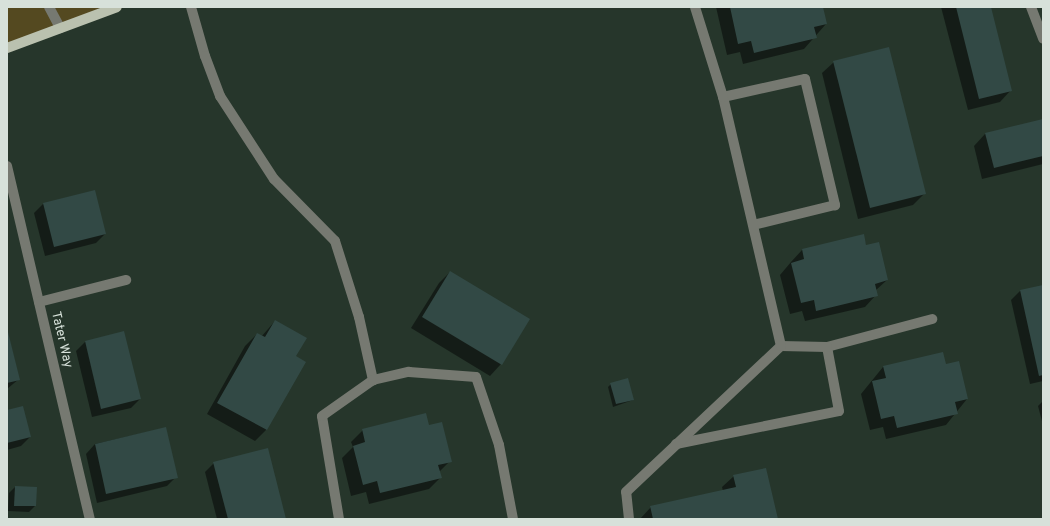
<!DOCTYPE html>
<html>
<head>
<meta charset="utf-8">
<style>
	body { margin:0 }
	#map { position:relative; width:1050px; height:526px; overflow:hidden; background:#26362b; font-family:Overpass,sans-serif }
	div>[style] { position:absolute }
	.green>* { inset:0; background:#544920 }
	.shadow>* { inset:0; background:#0007 }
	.building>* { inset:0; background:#324945 }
	.minor>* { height:10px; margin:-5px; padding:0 5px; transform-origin:5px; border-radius:5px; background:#767971 }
	.major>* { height:10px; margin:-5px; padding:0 5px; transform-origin:5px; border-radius:5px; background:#bac1af }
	span { translate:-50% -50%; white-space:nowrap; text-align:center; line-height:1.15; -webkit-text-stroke:4px #26362b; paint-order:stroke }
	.street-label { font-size:13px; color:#d7e1da }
	.frame { position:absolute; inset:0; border:8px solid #d7e1da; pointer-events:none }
</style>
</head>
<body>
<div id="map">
	<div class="green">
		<i style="clip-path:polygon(7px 7px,125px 7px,7px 48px)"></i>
	</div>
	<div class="shadow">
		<i style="clip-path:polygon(822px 7px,826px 24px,804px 49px,743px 64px,740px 52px,727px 55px,716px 7px)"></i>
		<i style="clip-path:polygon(941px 7px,990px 7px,1011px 90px,1000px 102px,968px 110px)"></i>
		<i style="clip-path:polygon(834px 62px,924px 194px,913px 205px,858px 219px,822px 73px)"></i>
		<i style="clip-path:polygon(1043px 120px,1043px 164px,982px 179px,974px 146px,985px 134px)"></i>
		<i style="clip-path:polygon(43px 204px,105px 234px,96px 243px,45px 256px,34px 213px)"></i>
		<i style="clip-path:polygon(863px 235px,866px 246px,887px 280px,875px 291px,876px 295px,865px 307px,805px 321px,802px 311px,790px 314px,780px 275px,791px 262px,802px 250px)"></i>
		<i style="clip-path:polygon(450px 272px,501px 364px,490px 376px,411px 328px,439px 283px)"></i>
		<i style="clip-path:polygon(1043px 286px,1043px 381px,1030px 384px,1011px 300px,1020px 291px)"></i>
		<i style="clip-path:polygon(275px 321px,294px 357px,304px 362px,266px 430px,255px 441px,207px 414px,245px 346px,257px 334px,261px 337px)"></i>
		<i style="clip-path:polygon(7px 330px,19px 379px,7px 389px)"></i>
		<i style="clip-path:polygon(123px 332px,140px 399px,131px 408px,92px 417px,76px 351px,85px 342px)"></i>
		<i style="clip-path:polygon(945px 365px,967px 399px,946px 425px,886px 439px,883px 427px,870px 430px,861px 394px,883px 367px)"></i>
		<i style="clip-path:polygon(611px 384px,633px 400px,613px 407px,608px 387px)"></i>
		<i style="clip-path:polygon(1043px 401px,1043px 425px,1038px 406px)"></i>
		<i style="clip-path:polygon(7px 411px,30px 437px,21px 446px,7px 450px)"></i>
		<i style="clip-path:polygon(428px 426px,450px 461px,439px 472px,440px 478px,429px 489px,369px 504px,366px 492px,351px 496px,342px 458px,353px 447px,351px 442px,363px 430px)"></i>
		<i style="clip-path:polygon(165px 428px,176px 477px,167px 486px,97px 503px,86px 454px,95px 444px)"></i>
		<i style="clip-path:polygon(214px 463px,285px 519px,217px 519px,205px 472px)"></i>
		<i style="clip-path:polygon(734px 476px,777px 519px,640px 519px,651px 507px,723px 491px,722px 487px)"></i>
		<i style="clip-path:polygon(15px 487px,35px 506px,29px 512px,8px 511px,9px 493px)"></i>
	</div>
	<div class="building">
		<i style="clip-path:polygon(730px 7px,823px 7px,827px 24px,814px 27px,817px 38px,754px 53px,751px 41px,738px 44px)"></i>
		<i style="clip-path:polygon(956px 7px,991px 7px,1012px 91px,979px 99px)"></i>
		<i style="clip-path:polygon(889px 47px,926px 194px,870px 208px,833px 61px)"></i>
		<i style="clip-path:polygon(1043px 119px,1043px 156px,994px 168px,985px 133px)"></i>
		<i style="clip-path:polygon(95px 190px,106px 234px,54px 247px,43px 203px)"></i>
		<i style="clip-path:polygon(864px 234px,866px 245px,879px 242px,888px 280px,875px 284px,878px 296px,816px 311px,814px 300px,801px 303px,791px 263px,804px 259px,802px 249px)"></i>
		<i style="clip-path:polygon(450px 271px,530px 319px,502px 365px,422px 317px)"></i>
		<i style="clip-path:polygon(1043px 285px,1043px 375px,1039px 376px,1020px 290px)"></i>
		<i style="clip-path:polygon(275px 320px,307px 338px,296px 356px,306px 362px,267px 430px,217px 403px,257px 333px,265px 337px)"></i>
		<i style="clip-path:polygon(7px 328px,20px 380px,7px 383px)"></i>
		<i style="clip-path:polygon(124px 331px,141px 399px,101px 409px,85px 341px)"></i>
		<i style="clip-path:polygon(943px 352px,946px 364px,959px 361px,968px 399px,955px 402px,958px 414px,897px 428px,894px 416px,881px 419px,872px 381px,886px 378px,883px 366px)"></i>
		<i style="clip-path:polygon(628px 378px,634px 400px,616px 404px,610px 383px)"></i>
		<i style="clip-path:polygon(23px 406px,31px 437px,7px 443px,7px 410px)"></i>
		<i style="clip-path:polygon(426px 413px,429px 425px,442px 422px,452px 462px,438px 465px,442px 478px,380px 493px,377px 481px,363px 485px,353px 446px,365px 442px,362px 429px)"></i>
		<i style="clip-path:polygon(166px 427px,178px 478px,106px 494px,95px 444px)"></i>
		<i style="clip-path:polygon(268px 448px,286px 519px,228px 519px,213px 462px)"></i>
		<i style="clip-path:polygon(766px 468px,778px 519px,653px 519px,650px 506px,736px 487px,733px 475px)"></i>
		<i style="clip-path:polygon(15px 486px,37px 487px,36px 506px,14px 506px)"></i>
	</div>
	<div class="minor">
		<i style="left:49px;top:7px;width:24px;rotate:62deg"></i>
		<i style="left:191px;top:7px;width:51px;rotate:74.1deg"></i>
		<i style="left:205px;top:56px;width:43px;rotate:69.4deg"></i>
		<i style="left:220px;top:96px;width:99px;rotate:57deg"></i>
		<i style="left:274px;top:179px;width:87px;rotate:45.5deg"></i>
		<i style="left:335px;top:241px;width:80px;rotate:72.5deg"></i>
		<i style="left:359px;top:317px;width:65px;rotate:77.5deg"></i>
		<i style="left:1031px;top:7px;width:34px;rotate:69deg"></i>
		<i style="left:723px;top:97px;width:84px;rotate:-12.4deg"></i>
		<i style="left:805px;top:79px;width:130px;rotate:76.6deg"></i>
		<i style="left:835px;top:205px;width:84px;rotate:166.3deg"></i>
		<i style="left:7px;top:166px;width:363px;rotate:76.8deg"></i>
		<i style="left:39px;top:302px;width:90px;rotate:-14.2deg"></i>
		<i style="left:827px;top:347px;width:109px;rotate:-14.9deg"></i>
		<i style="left:676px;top:444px;width:166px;rotate:-11.4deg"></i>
		<i style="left:839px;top:411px;width:65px;rotate:-100.6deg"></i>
		<i style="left:827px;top:347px;width:46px;rotate:-178.8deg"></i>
		<i style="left:339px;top:519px;width:104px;rotate:-99.4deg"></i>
		<i style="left:322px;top:416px;width:62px;rotate:-35.2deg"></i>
		<i style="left:373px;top:380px;width:37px;rotate:-13deg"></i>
		<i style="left:409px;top:372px;width:67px;rotate:4.3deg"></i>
		<i style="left:476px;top:377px;width:72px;rotate:71.3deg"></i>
		<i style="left:499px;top:445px;width:75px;rotate:79.3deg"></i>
		<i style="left:629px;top:519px;width:27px;rotate:-96deg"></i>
		<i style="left:626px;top:492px;width:213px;rotate:-43.3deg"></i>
		<i style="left:781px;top:346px;width:256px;rotate:-103.1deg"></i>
		<i style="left:723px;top:97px;width:94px;rotate:-107.3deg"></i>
	</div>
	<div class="major">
		<i style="left:7px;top:48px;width:117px;rotate:-20.4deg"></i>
	</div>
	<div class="street-label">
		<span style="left:61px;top:340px;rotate:77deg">Tater Way</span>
	</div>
	<div class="frame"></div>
</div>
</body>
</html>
